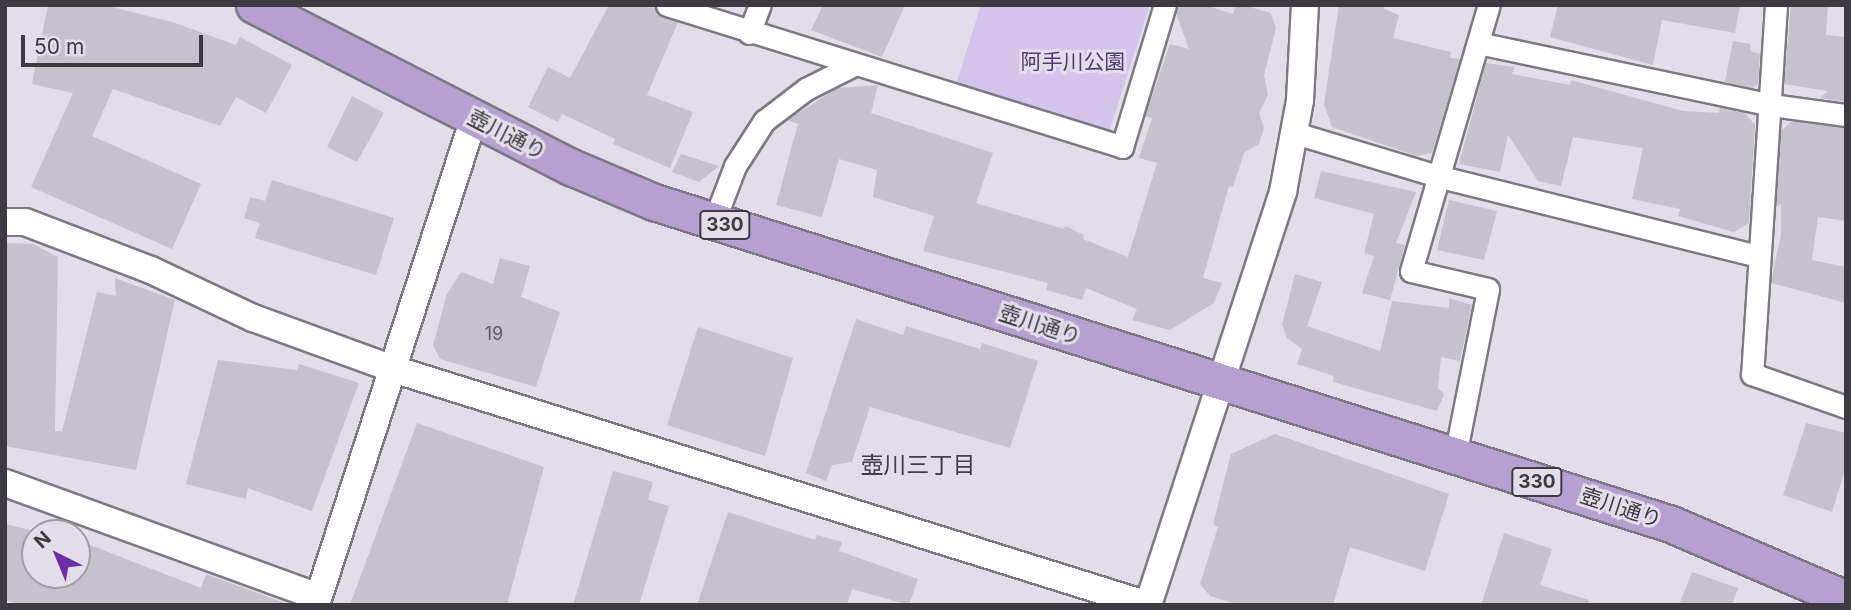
<!DOCTYPE html>
<html>
<head>
<meta charset="utf-8">
<style>
	body { margin:0 }
	#map { position:relative; width:1851px; height:610px; overflow:hidden; background:#e2dde9; font-family:Inter,"Noto Sans JP",sans-serif }
	div>[style] { position:absolute }
	.green>* { inset:0; background:#d4c4eb }
	.building>* { inset:0; background:#c5c1cd }
	.roads { filter:drop-shadow(2px 0 #7d7984) drop-shadow(-2px 0 #7d7984) drop-shadow(0 2px #7d7984) drop-shadow(0 -2px #7d7984) }
	.minor>* { height:21px; margin:-10.5px; padding:0 10.5px; transform-origin:10.5px; border-radius:10.5px; background:#fff }
	.tertiary>* { height:26px; margin:-13px; padding:0 13px; transform-origin:13px; border-radius:13px; background:#fff }
	.trunk>* { height:35px; margin:-17.5px; padding:0 17.5px; transform-origin:17.5px; border-radius:17.5px; background:#b6a0d2 }
	span { translate:-50% -50%; white-space:nowrap; text-align:center; line-height:1.15; -webkit-text-stroke:6px #e2dde9; paint-order:stroke }
	.number-label { font-size:18px; color:#5f5c64 }
	.number-label span { -webkit-text-stroke-width:0 }
	.shield-label span { padding:2px 5px; background:#e2dde9; border:2px solid; border-radius:5px; -webkit-text-stroke-width:0 }
	.shield-label { font-size:19px; color:#3d3b41; font-weight:700 }
	.park-label { font-size:21px; color:#533b70 }
	.street-label { font-size:21px; color:#3d3b41 }
	.neighbourhood-label { font-size:23px; color:#413d47 }
	.frame { position:absolute; inset:0; border:7px solid #3d3b41; pointer-events:none }
	.north { position:absolute; left:21px; top:519px; width:70px; height:70px; box-sizing:border-box; background:#e2dde9; border:2px solid #a09ca6; border-radius:50%; rotate:317deg; font-size:19px; font-weight:700; line-height:28px; text-align:center; color:#3d3b41 }
	.north::after { content:''; display:block; margin:auto; width:24px; height:32px; background:#6c2fa5; clip-path:polygon(50% 0,100% 100%,50% 72%,0 100%) }
	.scale { position:absolute; left:21px; top:35px; width:182px; height:32px; box-sizing:border-box; border:4px solid #3d3b41; border-top:0; padding-left:9px; font-size:21px; line-height:24px; white-space:nowrap; color:#3d3b41; -webkit-text-stroke:5px #e2dde9; paint-order:stroke }
</style>
</head>
<body>
<div id="map">
	<div class="green">
		<i style="clip-path:polygon(981px 5px,1150px 5px,1109px 132px,956px 84px)"></i>
	</div>
	<div class="building">
		<i style="clip-path:polygon(48px 5px,104px 5px,172px 22px,236px 45px,240px 37px,292px 65px,266px 113px,236px 97px,220px 126px,113px 89px,92px 136px,201px 184px,172px 249px,31px 187px,73px 93px,32px 84px)"></i>
		<i style="clip-path:polygon(609px 5px,654px 5px,658px 14px,678px 22px,647px 95px,693px 112px,670px 168px,613px 144px,615px 139px,562px 114px,558px 122px,528px 107px,548px 67px,570px 78px)"></i>
		<i style="clip-path:polygon(823px 5px,905px 5px,882px 57px,811px 30px)"></i>
		<i style="clip-path:polygon(1178px 5px,1205px 5px,1233px 14px,1236px 5px,1243px 5px,1271px 13px,1276px 28px,1264px 75px,1268px 95px,1259px 113px,1264px 128px,1259px 144px,1244px 153px,1233px 187px,1229px 186px,1203px 278px,1222px 283px,1214px 303px,1170px 330px,1132px 320px,1137px 309px,1086px 288px,1082px 300px,1046px 290px,1048px 283px,923px 251px,934px 216px,873px 197px,877px 170px,839px 159px,822px 217px,776px 205px,798px 124px,787px 120px,838px 88px,878px 85px,871px 113px,993px 153px,976px 203px,1064px 229px,1065px 226px,1084px 235px,1083px 239px,1128px 257px,1157px 163px,1139px 158px,1152px 118px,1145px 116px,1170px 44px,1189px 49px,1176px 13px)"></i>
		<i style="clip-path:polygon(1339px 5px,1384px 5px,1384px 9px,1399px 15px,1393px 38px,1451px 52px,1450px 58px,1460px 59px,1432px 153px,1417px 156px,1332px 127px,1324px 104px)"></i>
		<i style="clip-path:polygon(1558px 5px,1740px 5px,1735px 33px,1662px 20px,1653px 65px,1550px 37px)"></i>
		<i style="clip-path:polygon(1791px 5px,1828px 5px,1826px 35px,1846px 37px,1846px 102px,1820px 98px,1828px 91px,1784px 84px)"></i>
		<i style="clip-path:polygon(1733px 41px,1750px 44px,1751px 51px,1760px 54px,1758px 84px,1752px 88px,1725px 82px)"></i>
		<i style="clip-path:polygon(1486px 63px,1515px 67px,1512px 74px,1570px 85px,1571px 80px,1683px 111px,1719px 113px,1720px 108px,1745px 113px,1755px 125px,1749px 223px,1734px 232px,1678px 216px,1680px 209px,1632px 199px,1643px 148px,1573px 137px,1561px 186px,1538px 181px,1508px 135px,1500px 172px,1459px 164px)"></i>
		<i style="clip-path:polygon(352px 96px,384px 113px,357px 162px,327px 147px)"></i>
		<i style="clip-path:polygon(1792px 121px,1846px 128px,1846px 221px,1818px 217px,1812px 260px,1846px 267px,1846px 303px,1771px 283px,1781px 235px,1781px 204px,1776px 207px,1781px 131px)"></i>
		<i style="clip-path:polygon(681px 154px,719px 166px,699px 182px,672px 172px)"></i>
		<i style="clip-path:polygon(1321px 171px,1416px 192px,1396px 243px,1405px 245px,1390px 300px,1362px 293px,1374px 256px,1364px 253px,1374px 214px,1314px 198px)"></i>
		<i style="clip-path:polygon(272px 180px,394px 218px,376px 275px,255px 238px,260px 223px,244px 218px,250px 197px,265px 201px)"></i>
		<i style="clip-path:polygon(1449px 200px,1497px 211px,1484px 260px,1437px 250px)"></i>
		<i style="clip-path:polygon(5px 243px,33px 244px,58px 257px,55px 431px,62px 431px,97px 292px,116px 296px,115px 278px,175px 300px,136px 470px,5px 446px)"></i>
		<i style="clip-path:polygon(500px 258px,530px 266px,521px 297px,560px 312px,536px 387px,440px 359px,433px 345px,447px 294px,461px 272px,493px 284px)"></i>
		<i style="clip-path:polygon(1295px 274px,1322px 282px,1307px 326px,1380px 351px,1392px 301px,1449px 308px,1449px 298px,1472px 305px,1460px 361px,1441px 357px,1438px 388px,1444px 394px,1437px 411px,1333px 382px,1334px 376px,1297px 364px,1302px 349px,1287px 338px,1282px 325px)"></i>
		<i style="clip-path:polygon(856px 319px,903px 335px,906px 326px,980px 349px,982px 343px,1038px 361px,1010px 448px,870px 407px,852px 462px,832px 465px,826px 481px,806px 473px)"></i>
		<i style="clip-path:polygon(698px 327px,793px 358px,765px 456px,667px 425px)"></i>
		<i style="clip-path:polygon(218px 360px,297px 370px,299px 364px,359px 383px,312px 511px,248px 488px,246px 499px,186px 484px)"></i>
		<i style="clip-path:polygon(417px 423px,544px 467px,507px 605px,350px 605px)"></i>
		<i style="clip-path:polygon(1806px 423px,1846px 433px,1846px 467px,1832px 512px,1783px 495px)"></i>
		<i style="clip-path:polygon(1275px 434px,1449px 494px,1425px 571px,1350px 547px,1333px 605px,1239px 605px,1210px 596px,1200px 584px,1218px 527px,1213px 525px,1231px 454px)"></i>
		<i style="clip-path:polygon(613px 471px,653px 482px,648px 500px,669px 506px,639px 605px,573px 605px)"></i>
		<i style="clip-path:polygon(728px 512px,815px 540px,817px 535px,842px 542px,839px 551px,918px 579px,909px 605px,852px 589px,847px 605px,697px 605px)"></i>
		<i style="clip-path:polygon(5px 524px,35px 531px,35px 575px,77px 575px,77px 540px,201px 588px,206px 574px,290px 605px,22px 605px,5px 600px)"></i>
		<i style="clip-path:polygon(1504px 533px,1552px 549px,1540px 585px,1589px 600px,1588px 605px,1481px 605px)"></i>
		<i style="clip-path:polygon(1692px 572px,1738px 588px,1732px 605px,1679px 605px)"></i>
	</div>
	<div class="roads">
		<div class="minor">
			<i style="left:667px;top:5px;width:477px;rotate:17.3deg"></i>
			<i style="left:1122px;top:147px;width:148px;rotate:-73.2deg"></i>
			<i style="left:1776px;top:5px;width:370px;rotate:93.7deg"></i>
			<i style="left:1752px;top:374px;width:100px;rotate:19.3deg"></i>
			<i style="left:749px;top:33px;width:30px;rotate:-69deg"></i>
			<i style="left:1478px;top:43px;width:299px;rotate:11.9deg"></i>
			<i style="left:1771px;top:105px;width:76px;rotate:7.6deg"></i>
			<i style="left:1295px;top:133px;width:148px;rotate:16.8deg"></i>
			<i style="left:1437px;top:176px;width:331px;rotate:14deg"></i>
			<i style="left:714px;top:221px;width:59px;rotate:-69.1deg"></i>
			<i style="left:735px;top:166px;width:54px;rotate:-57.2deg"></i>
			<i style="left:764px;top:121px;width:53px;rotate:-37.3deg"></i>
			<i style="left:806px;top:89px;width:51px;rotate:-26.6deg"></i>
			<i style="left:1455px;top:456px;width:170px;rotate:-78.8deg"></i>
			<i style="left:1488px;top:289px;width:79px;rotate:-166.8deg"></i>
			<i style="left:1411px;top:271px;width:277px;rotate:-73.7deg"></i>
		</div>
		<div class="tertiary">
			<i style="left:5px;top:222px;width:20px"></i>
			<i style="left:25px;top:222px;width:135px;rotate:20.9deg"></i>
			<i style="left:151px;top:270px;width:113px;rotate:25.2deg"></i>
			<i style="left:253px;top:318px;width:149px;rotate:20deg"></i>
			<i style="left:393px;top:369px;width:791px;rotate:17.36deg"></i>
			<i style="left:5px;top:483px;width:333px;rotate:20deg"></i>
			<i style="left:316px;top:605px;width:512px;rotate:-72.03deg"></i>
			<i style="left:1148px;top:605px;width:435px;rotate:-71.9deg"></i>
			<i style="left:1283px;top:192px;width:94px;rotate:-79.5deg"></i>
			<i style="left:1300px;top:100px;width:95px;rotate:-87deg"></i>
		</div>
		<div class="trunk">
			<i style="left:254px;top:5px;width:356px;rotate:27.1deg"></i>
			<i style="left:571px;top:167px;width:90px;rotate:22.9deg"></i>
			<i style="left:654px;top:202px;width:1067px;rotate:17.57deg"></i>
			<i style="left:1671px;top:524px;width:190px;rotate:23.2deg"></i>
		</div>
	</div>
	<div class="number-label">
		<span style="left:494px;top:334px">19</span>
	</div>
	<div class="shield-label">
		<span style="left:725px;top:225px">330</span>
		<span style="left:1537px;top:482px">330</span>
	</div>
	<div class="park-label">
		<span style="left:1073px;top:62px">阿手川公園</span>
	</div>
	<div class="street-label">
		<span style="left:507px;top:135px;rotate:27deg">壺川通り</span>
		<span style="left:1040px;top:325px;rotate:18deg">壺川通り</span>
		<span style="left:1621px;top:508px;rotate:18deg">壺川通り</span>
	</div>
	<div class="neighbourhood-label">
		<span style="left:918px;top:465px">壺川三丁目</span>
	</div>
	<div class="frame"></div>
	<div class="north">N</div>
	<div class="scale">50 m</div>
</div>
</body>
</html>
